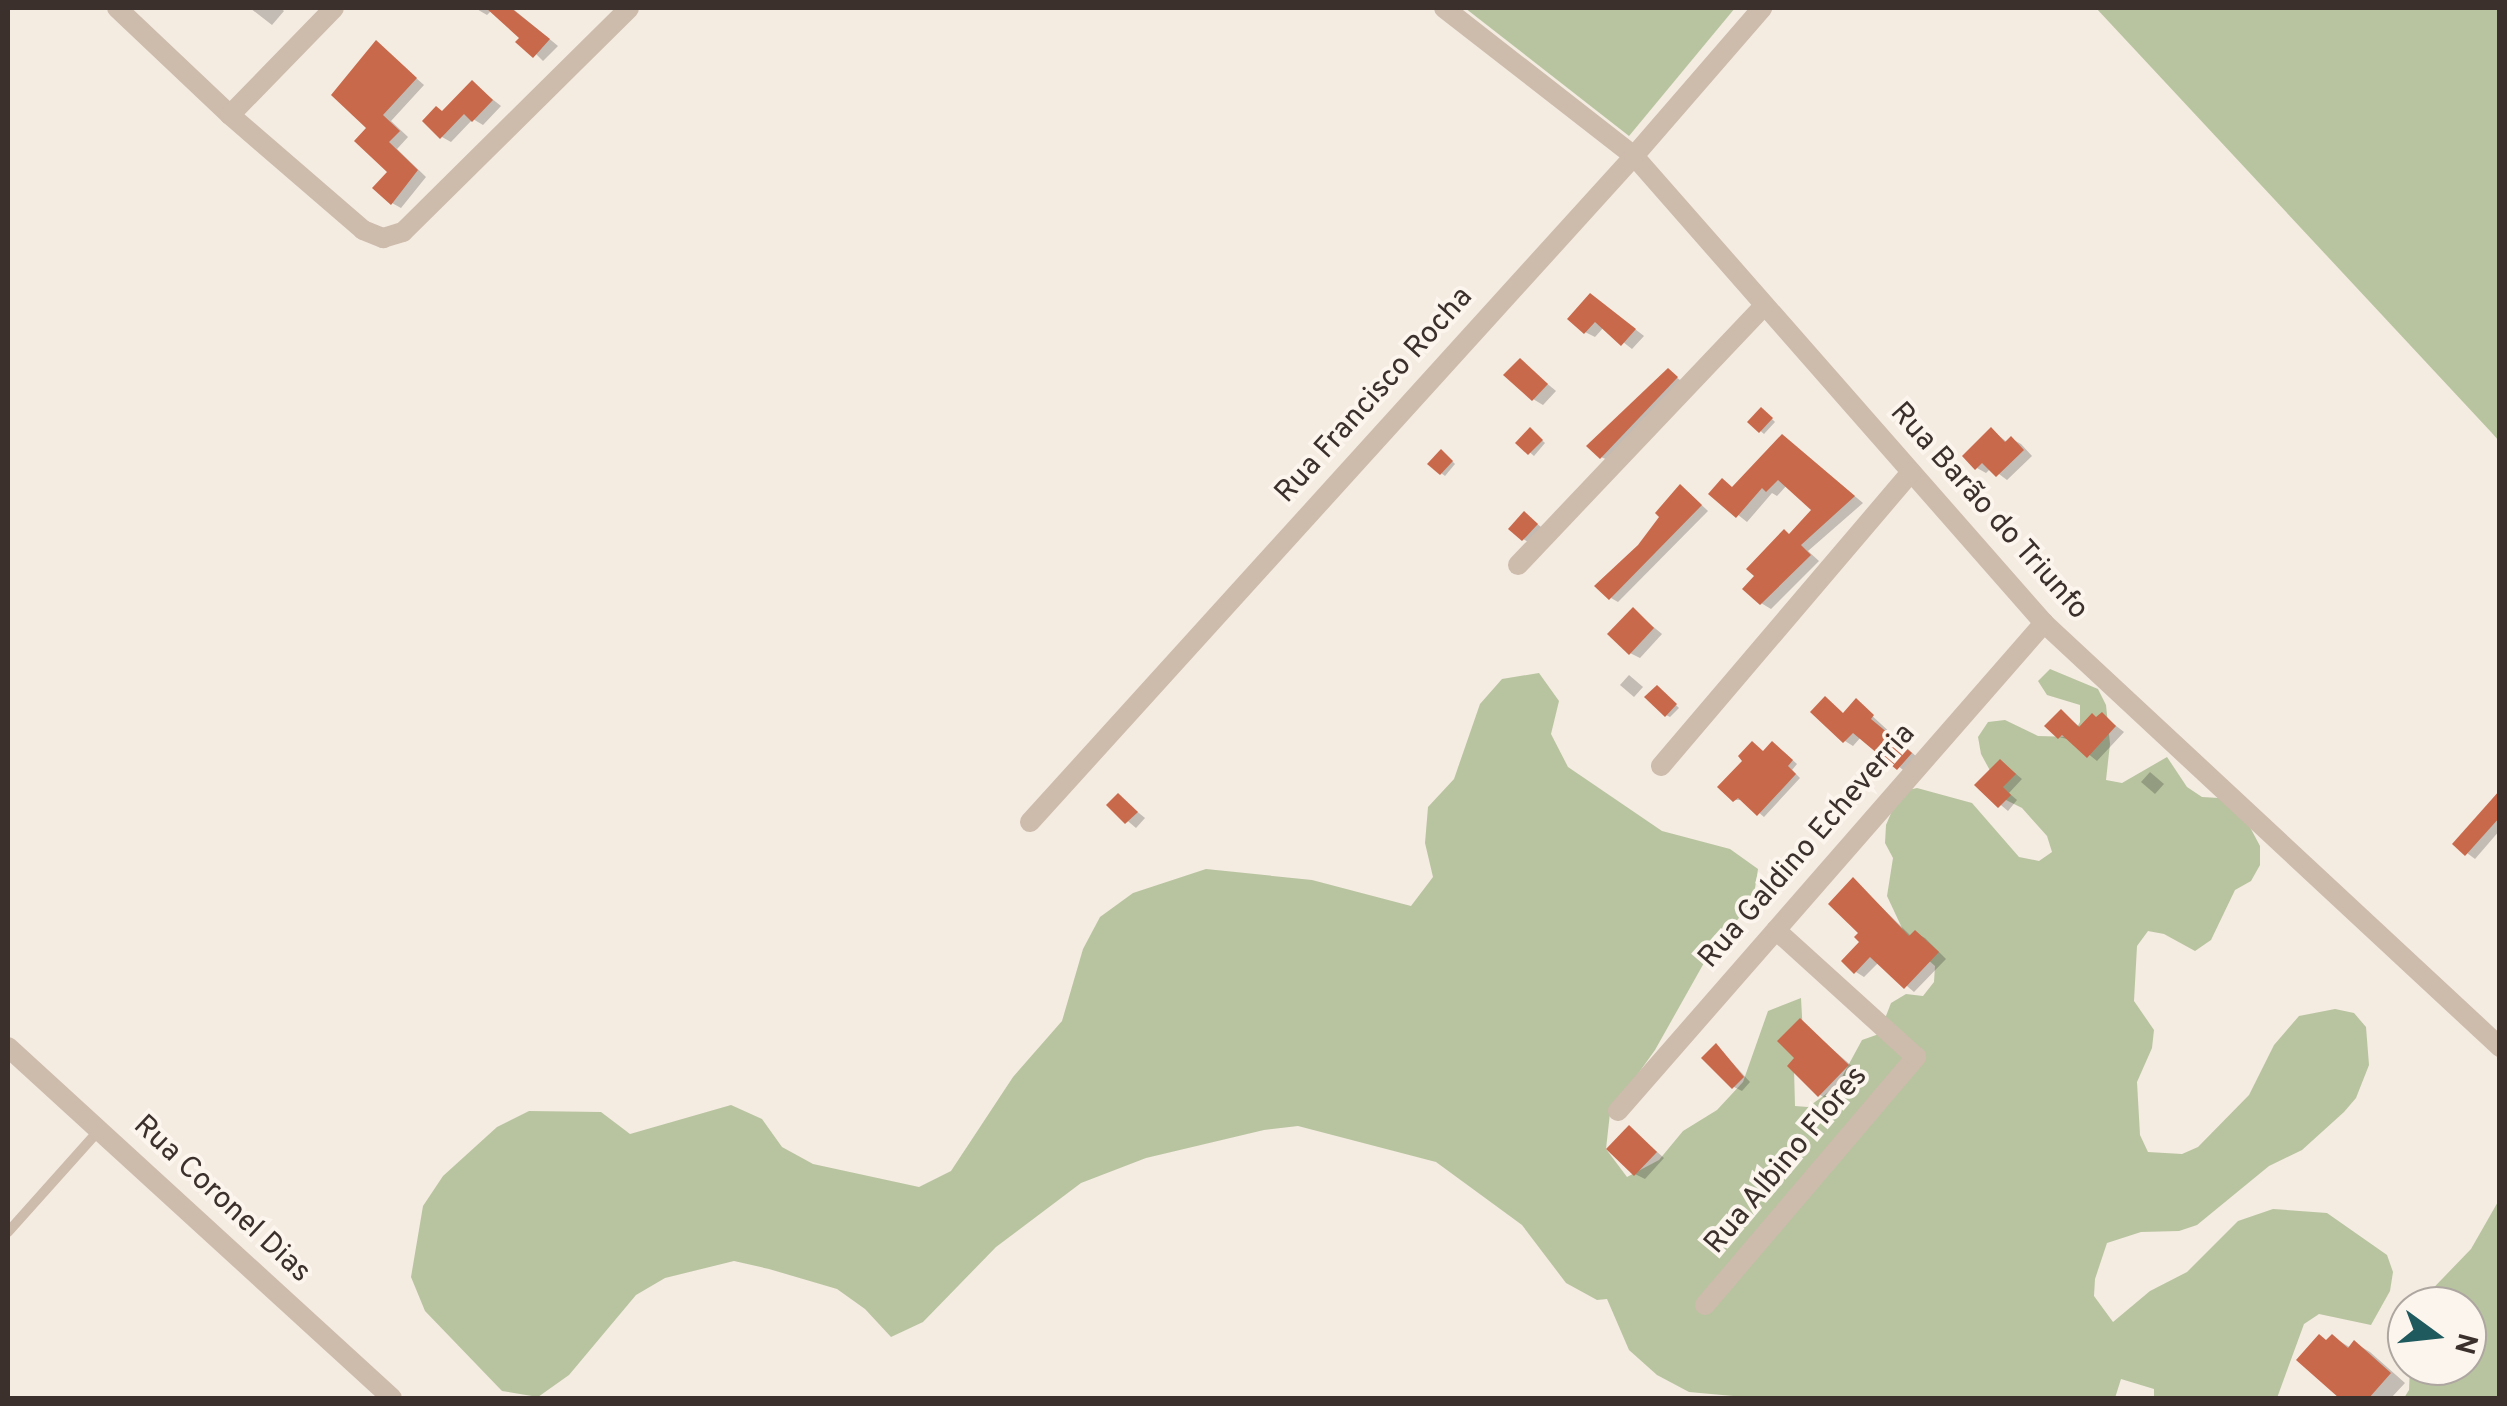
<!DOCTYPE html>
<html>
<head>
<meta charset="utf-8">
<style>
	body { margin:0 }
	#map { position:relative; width:2507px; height:1406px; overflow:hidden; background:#f4ebe1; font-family:Overpass,sans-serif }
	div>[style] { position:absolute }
	.green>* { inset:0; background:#b8c4a0 }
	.shadow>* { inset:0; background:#0003 }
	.building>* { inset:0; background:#c8694b }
	.service>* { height:10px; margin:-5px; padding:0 5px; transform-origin:5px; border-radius:5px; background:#cdbbac }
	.minor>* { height:20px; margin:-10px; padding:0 10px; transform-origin:10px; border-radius:10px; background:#cdbbac }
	span { translate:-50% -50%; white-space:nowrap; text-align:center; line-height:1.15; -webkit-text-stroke:8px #fbf5ee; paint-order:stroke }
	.street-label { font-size:30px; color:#3b302b }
	.frame { position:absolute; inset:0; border:10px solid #3b302b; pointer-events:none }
	.north { position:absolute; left:2387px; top:1286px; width:100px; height:100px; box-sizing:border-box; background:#fbf5ee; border:2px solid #aea6a0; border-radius:50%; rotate:105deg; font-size:28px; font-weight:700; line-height:40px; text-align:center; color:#3b302b }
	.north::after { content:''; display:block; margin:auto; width:35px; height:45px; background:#1f5a5e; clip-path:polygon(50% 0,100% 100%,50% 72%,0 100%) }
</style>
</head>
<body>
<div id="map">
	<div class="green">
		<i style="clip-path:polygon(1465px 8px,1735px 8px,1629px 136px)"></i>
		<i style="clip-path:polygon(2096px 8px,2499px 8px,2499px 441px,2491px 432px)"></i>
		<i style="clip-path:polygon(2050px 669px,2098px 689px,2106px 705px,2110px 744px,2106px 780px,2122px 783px,2167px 757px,2187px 787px,2202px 797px,2235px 799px,2260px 846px,2260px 865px,2251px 881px,2235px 890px,2211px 940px,2195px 951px,2164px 934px,2148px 931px,2137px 946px,2134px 1001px,2154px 1030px,2152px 1048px,2137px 1082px,2140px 1135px,2148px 1152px,2182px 1154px,2198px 1147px,2249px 1095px,2274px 1045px,2299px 1016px,2335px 1009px,2354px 1013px,2366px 1027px,2369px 1065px,2356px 1098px,2344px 1112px,2302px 1150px,2269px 1166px,2197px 1225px,2179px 1231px,2141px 1232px,2107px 1243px,2095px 1279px,2094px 1296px,2113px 1322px,2150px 1291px,2187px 1272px,2238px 1221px,2273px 1209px,2327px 1213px,2387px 1255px,2393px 1272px,2390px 1291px,2371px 1325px,2319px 1314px,2304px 1324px,2277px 1398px,2154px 1398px,2154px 1389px,2121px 1379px,2115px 1398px,1755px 1398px,1689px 1392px,1657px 1375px,1629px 1350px,1607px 1299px,1597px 1300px,1566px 1283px,1522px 1225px,1436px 1162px,1298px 1126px,1264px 1130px,1146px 1158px,1081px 1183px,996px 1247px,923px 1322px,891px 1337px,865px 1309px,837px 1289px,769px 1269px,734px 1261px,665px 1278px,636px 1295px,569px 1375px,538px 1397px,502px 1391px,425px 1311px,411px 1277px,423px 1206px,443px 1176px,497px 1127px,529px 1111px,601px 1112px,630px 1134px,731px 1105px,762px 1119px,782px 1147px,813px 1164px,919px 1187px,951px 1171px,1013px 1077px,1062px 1021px,1083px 949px,1100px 917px,1133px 893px,1206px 869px,1312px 880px,1411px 906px,1433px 877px,1425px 843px,1428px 807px,1454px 779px,1480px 704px,1502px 679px,1539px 673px,1559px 701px,1551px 734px,1568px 767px,1662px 831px,1730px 849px,1758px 869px,1753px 901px,1709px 954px,1655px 1050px,1610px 1113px,1606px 1149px,1627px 1177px,1659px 1160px,1683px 1131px,1717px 1110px,1743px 1082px,1768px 1011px,1801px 998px,1803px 1034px,1794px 1069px,1795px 1106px,1808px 1107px,1837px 1086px,1862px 1040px,1879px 1034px,1891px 1003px,1906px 994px,1923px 996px,1934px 982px,1935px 966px,1909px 943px,1887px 896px,1893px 858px,1885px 843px,1886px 825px,1900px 792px,1917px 788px,1972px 803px,2019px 857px,2039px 861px,2052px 852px,2047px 836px,2022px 808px,2006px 800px,1981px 754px,1978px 737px,1988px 722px,2005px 720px,2038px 736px,2072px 737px,2080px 722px,2080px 705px,2047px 695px,2038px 681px)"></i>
		<i style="clip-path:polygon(2499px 1200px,2499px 1398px,2404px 1398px,2409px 1390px,2410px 1366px,2467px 1366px,2467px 1306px,2416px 1306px,2471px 1249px)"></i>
	</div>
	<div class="shadow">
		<i style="clip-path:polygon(250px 8px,280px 8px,284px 11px,272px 25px)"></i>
		<i style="clip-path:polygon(475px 8px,512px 8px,558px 46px,543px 61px,492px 10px,487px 15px)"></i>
		<i style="clip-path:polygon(376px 43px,424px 85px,391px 121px,408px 137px,397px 149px,426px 177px,401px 208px,392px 203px,391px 172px,369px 128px)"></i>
		<i style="clip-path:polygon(472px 83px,501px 106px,483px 125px,473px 119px,451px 142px,442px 137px,444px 113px)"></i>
		<i style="clip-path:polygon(1600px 302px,1644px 336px,1632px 349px,1604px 327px,1595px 337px,1585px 332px)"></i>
		<i style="clip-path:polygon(1520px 361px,1556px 391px,1543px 405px,1533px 399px)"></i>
		<i style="clip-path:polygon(1668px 371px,1684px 383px,1610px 461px,1601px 457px)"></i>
		<i style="clip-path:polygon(1765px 412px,1775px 422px,1764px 434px,1750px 422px)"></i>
		<i style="clip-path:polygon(1992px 430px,2008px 443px,2012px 439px,2021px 444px,2032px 456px,2007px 480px,1991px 468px,1986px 473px,1977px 468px)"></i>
		<i style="clip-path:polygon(1534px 433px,1545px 443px,1534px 456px,1519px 443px)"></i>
		<i style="clip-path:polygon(1791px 443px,1863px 503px,1808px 551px,1819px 561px,1771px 609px,1761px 603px,1790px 536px,1814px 510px,1787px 485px,1777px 496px,1772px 493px,1747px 522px,1712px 494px,1723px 481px,1734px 489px)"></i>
		<i style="clip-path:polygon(1445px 454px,1455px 464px,1445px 476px,1441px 473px)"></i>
		<i style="clip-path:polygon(1688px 492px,1708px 511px,1618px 602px,1611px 598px,1639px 546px)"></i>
		<i style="clip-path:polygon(1525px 514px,1546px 531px,1533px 545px,1523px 539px)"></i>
		<i style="clip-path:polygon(1633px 610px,1662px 634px,1640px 658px,1630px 653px)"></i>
		<i style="clip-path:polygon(1629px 675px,1643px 687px,1634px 697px,1620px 685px)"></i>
		<i style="clip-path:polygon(1661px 690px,1679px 708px,1670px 717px,1666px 715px)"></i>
		<i style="clip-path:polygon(1856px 701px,1919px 759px,1907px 773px,1861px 737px,1853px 746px,1845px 741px,1813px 712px,1845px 715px)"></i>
		<i style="clip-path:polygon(2061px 712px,2081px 728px,2102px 715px,2124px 732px,2097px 761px,2071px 740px,2059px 737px)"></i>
		<i style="clip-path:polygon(1778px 747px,1797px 764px,1792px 770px,1800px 778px,1764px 817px,1744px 800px,1735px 800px,1764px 753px)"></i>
		<i style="clip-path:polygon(2008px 767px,2022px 779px,2009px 793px,2017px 800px,2008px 811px,1977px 785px)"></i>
		<i style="clip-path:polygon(2150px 772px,2164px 784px,2155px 794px,2141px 782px)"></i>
		<i style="clip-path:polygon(2500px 790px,2500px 830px,2475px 859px,2455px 844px)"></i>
		<i style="clip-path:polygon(1118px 796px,1145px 818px,1136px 828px,1109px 805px)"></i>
		<i style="clip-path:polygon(1854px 880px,1912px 937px,1916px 933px,1925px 938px,1946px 959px,1914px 992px,1879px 962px,1864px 977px,1856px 972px,1863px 942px)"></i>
		<i style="clip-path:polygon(1800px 1021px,1861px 1074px,1833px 1102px,1820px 1095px,1798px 1058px)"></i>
		<i style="clip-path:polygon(1717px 1046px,1750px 1082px,1742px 1091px,1734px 1087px)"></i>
		<i style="clip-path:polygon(1630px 1128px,1664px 1158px,1645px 1179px,1635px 1174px)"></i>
		<i style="clip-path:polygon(2333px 1337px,2351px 1348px,2355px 1343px,2370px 1352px,2405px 1383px,2391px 1398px,2343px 1398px,2299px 1359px)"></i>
	</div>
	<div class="building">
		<i style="clip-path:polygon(486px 8px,511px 8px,550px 39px,533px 58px,515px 42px,519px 38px)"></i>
		<i style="clip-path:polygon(376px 40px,417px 78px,383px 115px,400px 131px,389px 142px,418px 170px,391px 205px,372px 188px,387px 172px,354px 141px,366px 128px,331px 95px)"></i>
		<i style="clip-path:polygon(472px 80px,493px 100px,472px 122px,464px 114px,440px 139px,422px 121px,436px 106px,442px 111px)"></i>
		<i style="clip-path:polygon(1590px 293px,1636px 329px,1621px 346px,1595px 322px,1584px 334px,1567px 319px)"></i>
		<i style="clip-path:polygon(1520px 358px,1548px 384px,1532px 401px,1503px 375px)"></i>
		<i style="clip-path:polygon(1668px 368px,1678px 377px,1600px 459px,1586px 446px)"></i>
		<i style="clip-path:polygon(1761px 407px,1773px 418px,1759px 433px,1747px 422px)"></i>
		<i style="clip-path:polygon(1530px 427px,1543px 440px,1528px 455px,1515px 443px)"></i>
		<i style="clip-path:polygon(1991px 427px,2005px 442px,2011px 436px,2024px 450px,1996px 477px,1982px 463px,1975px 470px,1962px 456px)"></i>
		<i style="clip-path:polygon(1782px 434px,1855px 496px,1801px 545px,1811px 555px,1760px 605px,1742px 589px,1754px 576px,1746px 569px,1784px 529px,1789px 534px,1811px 510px,1778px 480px,1766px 492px,1762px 488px,1736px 518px,1708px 494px,1722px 478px,1732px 487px)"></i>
		<i style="clip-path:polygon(1441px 449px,1453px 461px,1440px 475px,1427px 464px)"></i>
		<i style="clip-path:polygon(1680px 484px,1702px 505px,1609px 600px,1594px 586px,1638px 545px,1659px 517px,1655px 513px)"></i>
		<i style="clip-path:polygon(1524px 511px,1538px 524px,1522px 541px,1508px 529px)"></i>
		<i style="clip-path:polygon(1633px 607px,1654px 628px,1629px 655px,1607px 634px)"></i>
		<i style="clip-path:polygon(1657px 685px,1677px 704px,1665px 717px,1644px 697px)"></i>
		<i style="clip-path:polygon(1825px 696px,1843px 713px,1856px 698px,1874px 715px,1871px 719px,1912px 753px,1897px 770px,1853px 733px,1843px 743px,1810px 712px)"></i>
		<i style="clip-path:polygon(2061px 709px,2079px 727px,2092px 713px,2096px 717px,2102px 712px,2116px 726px,2087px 758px,2062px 735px,2058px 739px,2044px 726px)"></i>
		<i style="clip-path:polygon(1752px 741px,1763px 751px,1772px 741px,1793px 760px,1788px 766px,1796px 774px,1757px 816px,1738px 798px,1733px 802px,1717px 787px,1742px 761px,1738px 756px)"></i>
		<i style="clip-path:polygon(2000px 759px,2016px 774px,2003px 787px,2011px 795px,1998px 808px,1974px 785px)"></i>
		<i style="clip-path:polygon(2500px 790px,2500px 817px,2465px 856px,2452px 844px)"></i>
		<i style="clip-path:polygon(1118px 793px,1138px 812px,1125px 824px,1106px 805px)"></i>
		<i style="clip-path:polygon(1853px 877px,1909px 936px,1915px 930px,1939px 952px,1904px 989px,1870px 957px,1854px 974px,1841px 961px,1859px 942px,1854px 937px,1858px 933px,1828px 904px)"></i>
		<i style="clip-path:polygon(1800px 1018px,1849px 1065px,1818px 1097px,1787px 1066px,1794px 1058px,1777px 1041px)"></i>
		<i style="clip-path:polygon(1716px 1043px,1744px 1077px,1732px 1089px,1701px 1058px)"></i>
		<i style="clip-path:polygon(1629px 1125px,1657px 1152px,1634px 1176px,1606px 1149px)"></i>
		<i style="clip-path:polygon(2319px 1334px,2326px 1340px,2332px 1334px,2348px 1348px,2354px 1340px,2391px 1373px,2369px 1398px,2339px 1398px,2296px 1360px)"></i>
	</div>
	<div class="service">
		<i style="left:8px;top:1232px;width:138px;rotate:-48.2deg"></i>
	</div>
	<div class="minor">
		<i style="left:117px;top:8px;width:156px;rotate:43.4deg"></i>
		<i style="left:230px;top:115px;width:176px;rotate:40.8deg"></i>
		<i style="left:363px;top:230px;width:22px;rotate:22deg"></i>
		<i style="left:383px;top:238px;width:21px;rotate:-17deg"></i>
		<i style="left:403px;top:232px;width:318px;rotate:-44.7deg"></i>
		<i style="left:1444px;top:8px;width:241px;rotate:37.9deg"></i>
		<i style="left:1634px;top:156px;width:621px;rotate:48.72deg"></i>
		<i style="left:2044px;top:623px;width:623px;rotate:42.92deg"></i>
		<i style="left:230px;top:115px;width:149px;rotate:-45.8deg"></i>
		<i style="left:1518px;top:565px;width:357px;rotate:-46.5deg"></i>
		<i style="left:1661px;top:766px;width:386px;rotate:-49.6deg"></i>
		<i style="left:1030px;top:822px;width:899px;rotate:-47.79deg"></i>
		<i style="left:1634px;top:156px;width:196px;rotate:-49.1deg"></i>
		<i style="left:8px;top:1047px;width:520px;rotate:42.43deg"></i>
		<i style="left:1618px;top:1111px;width:648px;rotate:-48.88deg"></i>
		<i style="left:1705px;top:1305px;width:326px;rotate:-49.6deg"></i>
		<i style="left:1916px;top:1057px;width:189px;rotate:-137.8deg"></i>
	</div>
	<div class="street-label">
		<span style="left:1375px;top:396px;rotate:-48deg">Rua Francisco Rocha</span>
		<span style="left:1988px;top:512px;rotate:48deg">Rua Barão do Triunfo</span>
		<span style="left:1808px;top:847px;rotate:-49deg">Rua Galdino Echeverria</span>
		<span style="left:1787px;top:1161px;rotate:-50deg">Rua Albino Flores</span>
		<span style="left:221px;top:1200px;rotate:43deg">Rua Coronel Dias</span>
	</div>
	<div class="frame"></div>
	<div class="north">N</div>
</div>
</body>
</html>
